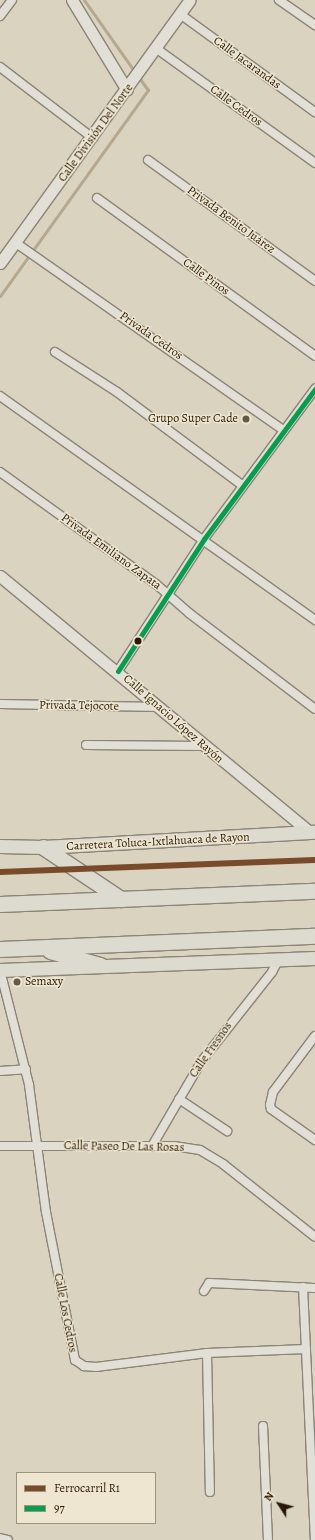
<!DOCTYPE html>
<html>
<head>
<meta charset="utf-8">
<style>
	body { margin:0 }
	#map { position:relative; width:315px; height:1540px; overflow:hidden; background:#dad3c0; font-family:Alegreya,serif }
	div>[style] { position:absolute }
	.stream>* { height:3px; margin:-1.5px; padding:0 1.5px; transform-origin:1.5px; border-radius:1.5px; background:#b5a88e }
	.roads { filter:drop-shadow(1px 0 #8b8477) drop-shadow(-1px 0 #8b8477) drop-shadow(0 1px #8b8477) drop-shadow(0 -1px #8b8477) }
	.street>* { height:8px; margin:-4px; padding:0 4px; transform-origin:4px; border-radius:4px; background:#e2dfd6 }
	.secondary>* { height:11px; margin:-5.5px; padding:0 5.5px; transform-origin:5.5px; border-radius:5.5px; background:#e2dfd6 }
	.primary>* { height:13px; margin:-6.5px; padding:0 6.5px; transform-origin:6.5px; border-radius:6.5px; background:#dddacf }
	.highway>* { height:15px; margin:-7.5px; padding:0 7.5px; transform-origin:7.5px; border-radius:7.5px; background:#dddacf }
	.bus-1>* { height:5px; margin:-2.5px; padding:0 2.5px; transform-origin:2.5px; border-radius:2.5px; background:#029f4d }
	.rail-1>* { height:6px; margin:-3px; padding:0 3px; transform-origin:3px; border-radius:3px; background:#7a4b2a }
	.dots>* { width:11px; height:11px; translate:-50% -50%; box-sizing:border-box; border:2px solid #eee6d0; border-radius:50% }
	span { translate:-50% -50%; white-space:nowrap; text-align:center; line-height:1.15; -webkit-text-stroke:3px #eee6d0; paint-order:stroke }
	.street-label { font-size:12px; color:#281701 }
	.poi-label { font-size:12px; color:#281701 }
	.right { translate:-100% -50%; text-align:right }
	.left { translate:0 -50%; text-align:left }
	.legend { position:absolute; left:16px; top:1472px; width:140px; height:52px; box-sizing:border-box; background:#eee6d0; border:1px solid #9f937d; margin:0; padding:5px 7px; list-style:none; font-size:12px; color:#281701 }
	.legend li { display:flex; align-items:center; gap:8px; height:20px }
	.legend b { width:20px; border:1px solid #9f937d }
	.north { position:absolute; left:259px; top:1484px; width:40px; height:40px; -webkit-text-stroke:3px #eee6d0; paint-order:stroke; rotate:306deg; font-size:11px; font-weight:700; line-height:16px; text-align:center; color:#281701 }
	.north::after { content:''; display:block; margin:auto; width:14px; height:18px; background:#281701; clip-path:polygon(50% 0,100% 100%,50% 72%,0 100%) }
</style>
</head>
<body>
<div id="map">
	<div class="stream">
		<i style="left:84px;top:0;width:88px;rotate:54.7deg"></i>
		<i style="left:0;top:296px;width:254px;rotate:-54.3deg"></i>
		<i style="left:148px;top:90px;width:17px;rotate:-126deg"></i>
	</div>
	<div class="roads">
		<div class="street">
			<i style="left:279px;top:0;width:44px;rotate:34.8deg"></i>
			<i style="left:180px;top:14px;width:167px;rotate:36deg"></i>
			<i style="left:0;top:16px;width:20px;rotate:-53deg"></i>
			<i style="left:157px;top:49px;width:195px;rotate:35.8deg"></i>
			<i style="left:0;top:67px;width:117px;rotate:37.4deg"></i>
			<i style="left:148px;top:160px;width:206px;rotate:35.9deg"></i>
			<i style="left:97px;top:198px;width:269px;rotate:35.9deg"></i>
			<i style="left:16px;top:243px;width:327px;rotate:35deg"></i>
			<i style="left:55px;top:352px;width:74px;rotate:32.8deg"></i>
			<i style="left:117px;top:392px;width:157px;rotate:36.7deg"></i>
			<i style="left:0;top:396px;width:387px;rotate:35.4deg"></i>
			<i style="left:0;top:472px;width:192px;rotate:35.7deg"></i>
			<i style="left:156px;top:584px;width:44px;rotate:41.3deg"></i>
			<i style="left:189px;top:613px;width:158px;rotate:37.3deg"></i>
			<i style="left:118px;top:671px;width:158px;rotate:-56.9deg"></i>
			<i style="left:204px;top:539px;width:187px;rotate:-53.5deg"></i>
			<i style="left:0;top:704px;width:159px;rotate:1.1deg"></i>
			<i style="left:86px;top:745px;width:117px;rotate:0.5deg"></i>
			<i style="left:0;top:970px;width:119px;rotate:75.8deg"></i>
			<i style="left:29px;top:1085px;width:128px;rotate:82.4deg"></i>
			<i style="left:46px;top:1212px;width:151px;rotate:78.9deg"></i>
			<i style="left:75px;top:1360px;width:11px;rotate:34deg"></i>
			<i style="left:84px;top:1366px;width:12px;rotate:5deg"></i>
			<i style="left:96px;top:1367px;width:112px;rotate:-7.2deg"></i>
			<i style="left:207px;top:1353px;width:99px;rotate:-2.3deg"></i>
			<i style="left:315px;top:1036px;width:70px;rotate:126.9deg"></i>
			<i style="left:273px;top:1092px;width:13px;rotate:103deg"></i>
			<i style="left:270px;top:1105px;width:4px;rotate:76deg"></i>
			<i style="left:271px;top:1109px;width:54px;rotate:35.2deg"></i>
			<i style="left:0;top:1071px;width:26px;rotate:-4deg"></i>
			<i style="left:179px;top:1099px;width:58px;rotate:33.7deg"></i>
			<i style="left:0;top:1146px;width:174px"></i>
			<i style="left:174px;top:1146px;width:26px;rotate:9deg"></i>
			<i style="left:200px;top:1150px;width:27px;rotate:31deg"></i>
			<i style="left:223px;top:1164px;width:117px;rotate:38.4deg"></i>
			<i style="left:152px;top:1146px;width:97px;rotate:-59.7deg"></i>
			<i style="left:201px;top:1062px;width:115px;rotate:-51.7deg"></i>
			<i style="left:272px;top:972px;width:15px;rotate:-62deg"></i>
			<i style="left:303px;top:1287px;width:253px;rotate:87.3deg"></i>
			<i style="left:204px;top:1291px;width:9px;rotate:-58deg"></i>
			<i style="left:209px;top:1283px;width:106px;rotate:2.7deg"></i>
			<i style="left:207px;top:1353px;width:139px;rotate:88.8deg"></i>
			<i style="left:263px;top:1426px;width:114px;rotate:87.5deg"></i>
			<i style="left:0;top:1538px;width:8px;rotate:14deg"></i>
		</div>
		<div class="secondary">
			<i style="left:72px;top:0;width:105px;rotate:58.6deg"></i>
			<i style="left:0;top:263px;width:324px;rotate:-54.2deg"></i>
			<i style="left:0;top:576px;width:401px;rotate:39.6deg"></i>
		</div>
		<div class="primary">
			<i style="left:0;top:846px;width:43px;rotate:1.3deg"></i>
			<i style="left:43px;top:847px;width:272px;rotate:-3.2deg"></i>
			<i style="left:0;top:970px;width:315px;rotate:-2.2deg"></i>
		</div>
		<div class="highway">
			<i style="left:43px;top:847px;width:94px;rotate:33.7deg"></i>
			<i style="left:0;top:904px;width:315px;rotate:-2.4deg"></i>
			<i style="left:0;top:949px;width:315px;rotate:-2.4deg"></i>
			<i style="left:50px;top:951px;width:52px;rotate:15.6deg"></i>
		</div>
	</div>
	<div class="bus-1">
		<i style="left:118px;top:671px;width:158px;rotate:-56.9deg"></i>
		<i style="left:204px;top:539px;width:187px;rotate:-53.5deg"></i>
	</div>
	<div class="rail-1">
		<i style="left:0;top:872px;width:315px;rotate:-2.2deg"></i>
	</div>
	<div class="dots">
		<i style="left:246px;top:419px;background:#665944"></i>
		<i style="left:138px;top:641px;background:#281701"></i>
		<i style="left:17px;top:982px;background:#665944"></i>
	</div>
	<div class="street-label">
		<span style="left:247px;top:63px;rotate:36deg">Calle Jacarandas</span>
		<span style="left:236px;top:106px;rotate:36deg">Calle Cedros</span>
		<span style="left:96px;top:133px;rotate:-54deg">Calle División Del Norte</span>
		<span style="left:231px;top:220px;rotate:36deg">Privada Benito Juárez</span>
		<span style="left:206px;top:277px;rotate:36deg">Calle Pinos</span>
		<span style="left:151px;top:336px;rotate:35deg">Privada Cedros</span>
		<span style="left:111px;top:552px;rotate:36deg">Privada Emiliano Zapata</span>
		<span style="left:79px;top:706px;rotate:1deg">Privada Tejocote</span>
		<span style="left:173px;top:719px;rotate:41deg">Calle Ignacio López Rayón</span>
		<span style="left:158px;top:842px;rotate:-3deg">Carretera Toluca-Ixtlahuaca de Rayon</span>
		<span style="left:211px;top:1050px;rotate:-55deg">Calle Fresnos</span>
		<span style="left:124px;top:1147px;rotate:1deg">Calle Paseo De Las Rosas</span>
		<span style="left:65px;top:1313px;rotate:79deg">Calle Los Cedros</span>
	</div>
	<div class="poi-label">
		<span class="right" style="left:238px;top:419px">Grupo Super Cade</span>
		<span class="left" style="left:25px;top:982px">Semaxy</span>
	</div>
	<ul class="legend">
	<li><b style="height:5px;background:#7a4b2a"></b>Ferrocarril R1</li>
	<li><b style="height:5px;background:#029f4d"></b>97</li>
	</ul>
	<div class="north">N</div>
</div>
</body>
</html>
